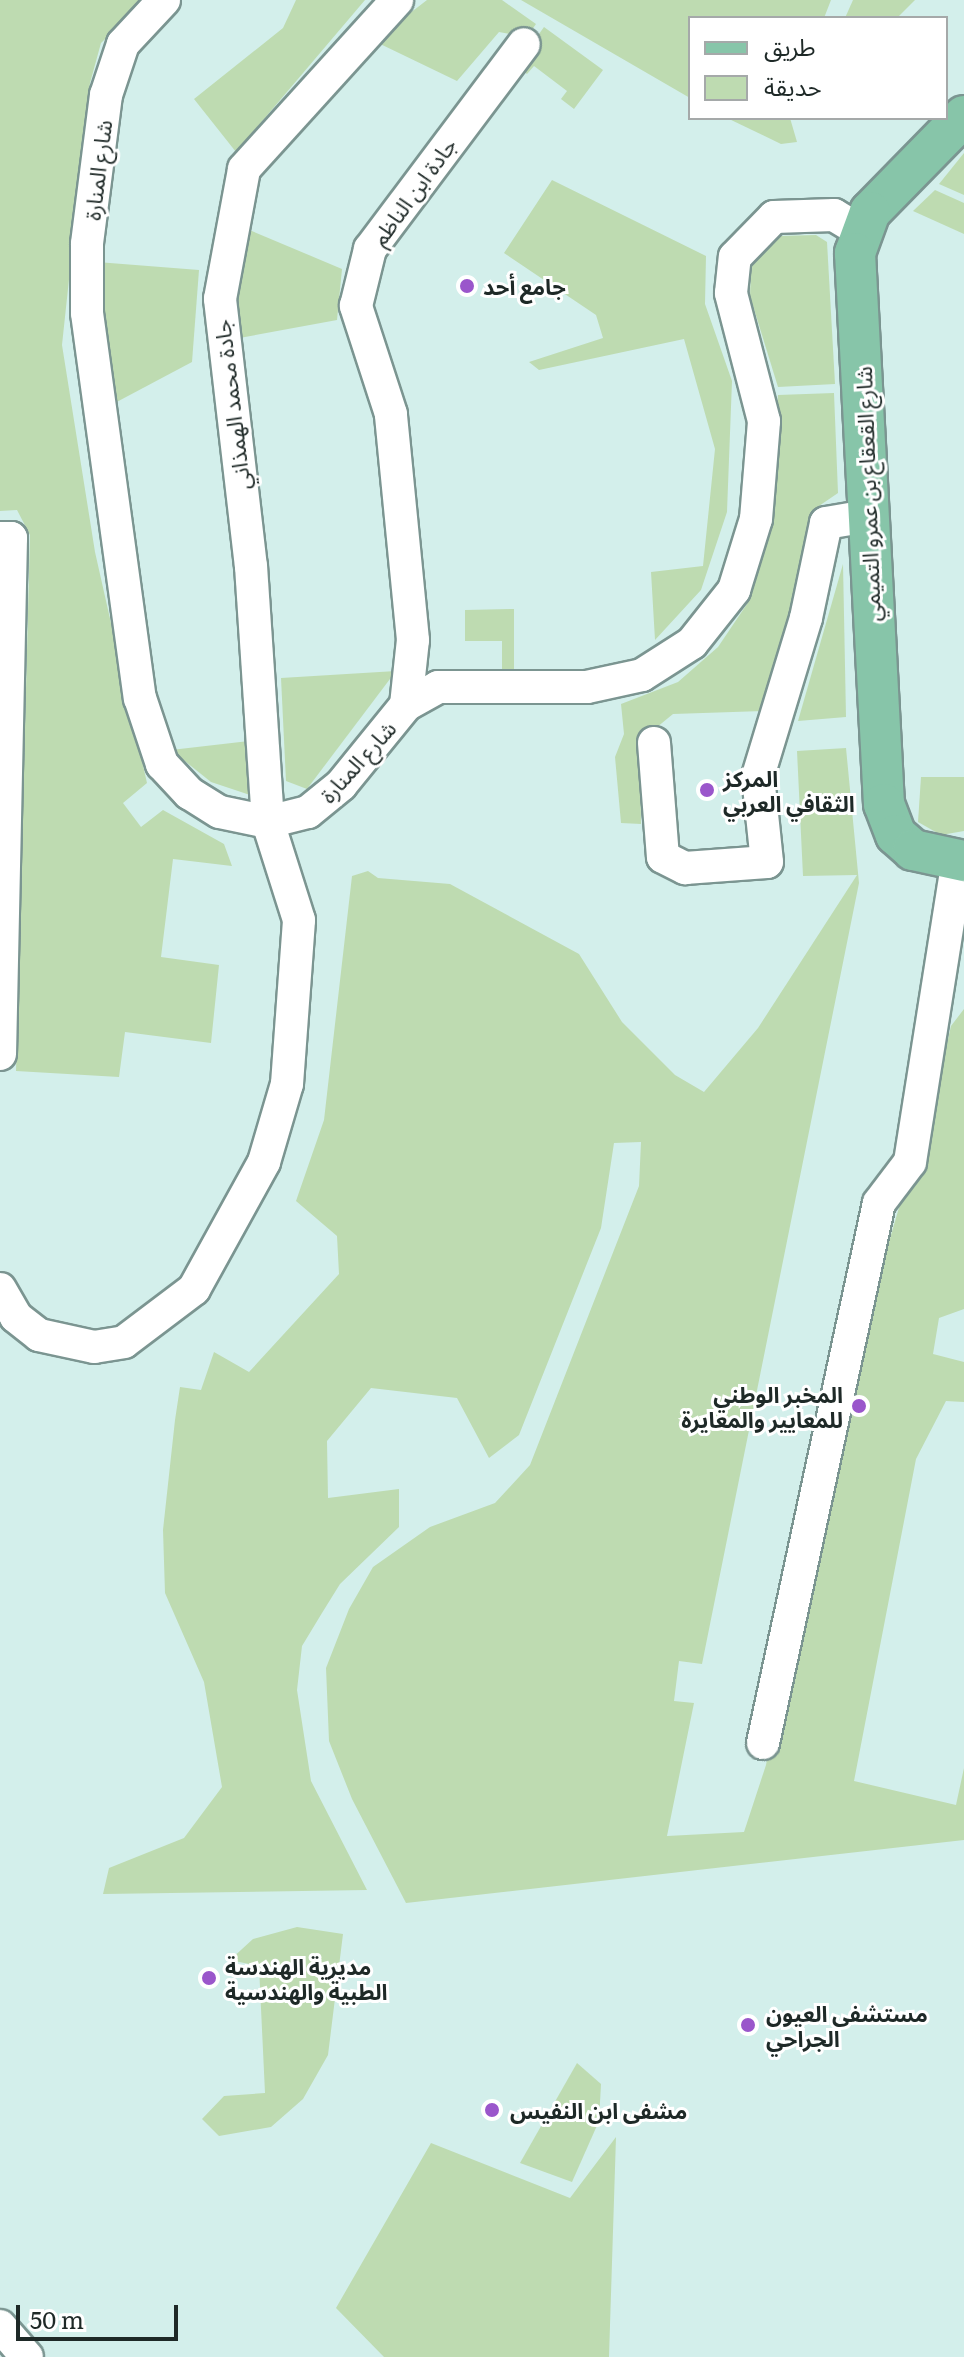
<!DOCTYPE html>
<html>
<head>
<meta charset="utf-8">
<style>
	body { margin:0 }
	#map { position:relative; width:964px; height:2357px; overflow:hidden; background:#d3efeb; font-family:Literata,"Noto Sans Arabic",serif }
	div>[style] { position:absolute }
	.green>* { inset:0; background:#bedbb1 }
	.roads { filter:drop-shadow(2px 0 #7b9591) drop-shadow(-2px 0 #7b9591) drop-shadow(0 2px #7b9591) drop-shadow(0 -2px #7b9591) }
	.minor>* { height:32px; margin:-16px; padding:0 16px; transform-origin:16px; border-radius:16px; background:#fff }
	.major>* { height:40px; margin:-20px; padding:0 20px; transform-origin:20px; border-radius:20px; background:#87c5a9 }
	.dots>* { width:22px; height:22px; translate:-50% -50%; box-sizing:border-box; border:4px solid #fff; border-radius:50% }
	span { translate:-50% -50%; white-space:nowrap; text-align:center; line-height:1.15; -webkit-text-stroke:6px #fff; paint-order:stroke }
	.street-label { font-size:22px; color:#1e2927 }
	.poi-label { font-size:22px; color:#1e2927; font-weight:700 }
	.left { translate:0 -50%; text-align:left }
	.right { translate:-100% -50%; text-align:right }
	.legend { position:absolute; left:688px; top:16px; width:260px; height:104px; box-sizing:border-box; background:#fff; border:2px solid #a5a9a9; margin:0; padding:10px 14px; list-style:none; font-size:24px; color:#1e2927 }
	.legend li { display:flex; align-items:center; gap:16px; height:40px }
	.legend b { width:40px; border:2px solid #a5a9a9 }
	.scale { position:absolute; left:16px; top:2305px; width:162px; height:36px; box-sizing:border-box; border:4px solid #1e2927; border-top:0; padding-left:10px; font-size:24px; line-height:28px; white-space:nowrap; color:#1e2927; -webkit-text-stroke:6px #fff; paint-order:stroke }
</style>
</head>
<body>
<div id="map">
	<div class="green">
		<i style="clip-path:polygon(0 0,146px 0,101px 43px,90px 83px,62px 345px,95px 552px,147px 783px,123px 803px,141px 827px,163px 810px,224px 844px,232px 866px,173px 859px,161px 957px,219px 965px,211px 1043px,125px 1032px,119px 1077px,16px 1071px,30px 535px,17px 510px,0 511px)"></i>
		<i style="clip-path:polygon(296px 0,365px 0,236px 152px,194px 99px,283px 28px)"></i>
		<i style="clip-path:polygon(427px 0,502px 0,536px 24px,527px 37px,499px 32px,457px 81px,374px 41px)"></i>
		<i style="clip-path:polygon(521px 0,831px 0,824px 18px,690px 18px,690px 98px)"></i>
		<i style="clip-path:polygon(853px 0,915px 0,897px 18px,845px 18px)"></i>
		<i style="clip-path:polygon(544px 27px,603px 70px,574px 109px,561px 99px,567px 91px,534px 66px,527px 74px,516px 66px)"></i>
		<i style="clip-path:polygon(727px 118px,790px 118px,797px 142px,781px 144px)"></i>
		<i style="clip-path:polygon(964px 153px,964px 195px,939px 184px)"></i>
		<i style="clip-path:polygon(552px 180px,706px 256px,705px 304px,732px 381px,727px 512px,701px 590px,655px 640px,651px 572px,703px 566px,715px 449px,684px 339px,539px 370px,529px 362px,603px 338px,596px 315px,504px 253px)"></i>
		<i style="clip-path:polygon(935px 190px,964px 203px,964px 234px,913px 211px)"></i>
		<i style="clip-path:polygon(240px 226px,342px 269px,337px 320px,234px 339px)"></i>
		<i style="clip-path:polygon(816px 235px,827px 242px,835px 384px,778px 387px,750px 296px,751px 267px,779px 236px)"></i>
		<i style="clip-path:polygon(97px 262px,199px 270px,192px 362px,111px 405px)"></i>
		<i style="clip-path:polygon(834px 393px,838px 493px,816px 508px,778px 690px,763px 711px,673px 714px,640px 741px,641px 824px,621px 823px,615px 757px,624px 734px,621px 704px,678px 682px,718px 647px,747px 604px,766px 543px,778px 395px)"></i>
		<i style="clip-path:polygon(843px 564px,846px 717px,798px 721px)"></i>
		<i style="clip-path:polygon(514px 609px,514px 669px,502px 669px,502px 641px,465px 641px,465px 610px)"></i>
		<i style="clip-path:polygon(396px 671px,307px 789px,286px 781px,281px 678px)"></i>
		<i style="clip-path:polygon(249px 741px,250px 795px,211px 782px,171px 750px)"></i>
		<i style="clip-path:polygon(846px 748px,859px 883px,702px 1664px,679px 1661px,674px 1701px,694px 1703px,667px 1836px,744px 1832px,766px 1765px,828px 1451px,905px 1187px,916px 1180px,951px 1026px,964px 1009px,964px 1309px,939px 1318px,933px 1354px,964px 1362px,964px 1402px,946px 1401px,916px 1459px,854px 1781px,956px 1805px,964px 1768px,964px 1840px,406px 1903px,352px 1799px,329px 1741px,326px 1668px,349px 1609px,373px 1567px,430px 1527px,495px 1503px,530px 1465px,639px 1186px,641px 1142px,614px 1143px,601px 1228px,519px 1435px,489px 1458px,457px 1398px,371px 1388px,327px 1441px,328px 1498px,399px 1489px,399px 1527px,340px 1584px,322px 1613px,302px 1646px,297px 1690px,311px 1781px,367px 1890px,103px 1894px,109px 1868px,184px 1838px,222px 1787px,204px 1682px,165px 1593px,163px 1530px,175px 1420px,180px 1387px,201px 1390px,214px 1352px,249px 1372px,339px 1274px,337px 1236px,296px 1201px,324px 1120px,352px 876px,368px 871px,378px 878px,450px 884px,579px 954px,622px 1022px,675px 1075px,704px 1092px,758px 1028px,857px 875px,803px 876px,797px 751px)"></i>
		<i style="clip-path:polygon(921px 777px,964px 777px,964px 831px,941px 835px,918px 822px)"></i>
		<i style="clip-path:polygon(297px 1927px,343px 1934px,328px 2055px,303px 2099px,271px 2127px,219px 2136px,202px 2119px,224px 2096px,265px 2093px,259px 1966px,230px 1960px,253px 1939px)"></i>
		<i style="clip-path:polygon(577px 2063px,601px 2084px,599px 2121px,572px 2182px,520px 2163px)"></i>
		<i style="clip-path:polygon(616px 2137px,609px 2357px,384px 2357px,336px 2308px,431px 2143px,570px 2198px)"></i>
	</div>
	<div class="roads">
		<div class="minor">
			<i style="left:164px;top:0;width:60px;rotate:133deg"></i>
			<i style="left:123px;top:44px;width:54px;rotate:108.4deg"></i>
			<i style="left:106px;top:95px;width:150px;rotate:97.3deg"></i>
			<i style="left:87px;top:244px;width:69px;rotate:90deg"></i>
			<i style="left:87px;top:313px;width:389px;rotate:82.2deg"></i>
			<i style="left:140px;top:698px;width:70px;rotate:71.6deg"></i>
			<i style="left:162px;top:764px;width:40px;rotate:47deg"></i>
			<i style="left:189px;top:793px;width:36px;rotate:32deg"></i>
			<i style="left:220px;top:812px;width:49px;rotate:11.8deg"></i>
			<i style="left:268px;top:822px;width:41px;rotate:-14deg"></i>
			<i style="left:308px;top:812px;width:43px;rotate:-39.3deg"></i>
			<i style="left:341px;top:785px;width:103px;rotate:-50.9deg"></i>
			<i style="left:406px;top:705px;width:37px;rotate:-29deg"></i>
			<i style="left:438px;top:687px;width:149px"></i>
			<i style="left:587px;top:687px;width:56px;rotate:-12.3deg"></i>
			<i style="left:642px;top:675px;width:59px;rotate:-32.6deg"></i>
			<i style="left:692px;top:643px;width:68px;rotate:-51.6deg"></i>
			<i style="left:734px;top:590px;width:74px;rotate:-72.8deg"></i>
			<i style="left:756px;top:519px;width:98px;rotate:-85.3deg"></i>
			<i style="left:764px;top:421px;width:132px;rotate:-104.5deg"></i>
			<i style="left:731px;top:293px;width:36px;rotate:-84deg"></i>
			<i style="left:735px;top:257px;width:56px;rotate:-45.7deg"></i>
			<i style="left:774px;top:217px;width:60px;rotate:-1.9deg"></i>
			<i style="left:834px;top:215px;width:29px;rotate:31deg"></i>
			<i style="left:0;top:538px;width:11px"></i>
			<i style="left:11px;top:538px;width:516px;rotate:91.22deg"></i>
			<i style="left:406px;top:705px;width:65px;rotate:-83.9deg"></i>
			<i style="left:413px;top:640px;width:227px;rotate:-95.6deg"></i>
			<i style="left:391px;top:414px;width:114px;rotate:-108deg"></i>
			<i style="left:356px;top:306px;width:59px;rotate:-76.2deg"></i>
			<i style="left:370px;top:249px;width:256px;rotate:-53.1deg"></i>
			<i style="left:654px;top:743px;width:114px;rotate:85.5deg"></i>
			<i style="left:663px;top:857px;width:25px;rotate:27deg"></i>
			<i style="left:685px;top:868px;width:82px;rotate:-4.2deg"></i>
			<i style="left:767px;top:862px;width:86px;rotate:-96deg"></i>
			<i style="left:758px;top:776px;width:165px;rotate:-73.1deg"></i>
			<i style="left:806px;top:618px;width:97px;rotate:-78.1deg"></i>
			<i style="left:826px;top:523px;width:43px;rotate:-9.5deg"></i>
			<i style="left:0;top:1289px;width:32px;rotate:60deg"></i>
			<i style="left:16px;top:1317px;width:29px;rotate:38deg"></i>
			<i style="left:39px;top:1335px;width:56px;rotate:12.3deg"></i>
			<i style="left:94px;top:1347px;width:30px;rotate:-9deg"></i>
			<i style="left:124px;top:1342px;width:88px;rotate:-37.1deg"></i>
			<i style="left:194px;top:1289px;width:145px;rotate:-61.1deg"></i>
			<i style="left:264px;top:1162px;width:81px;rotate:-73.6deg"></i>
			<i style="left:287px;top:1084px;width:164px;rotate:-85.8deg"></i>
			<i style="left:299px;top:920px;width:103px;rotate:-107.6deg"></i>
			<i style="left:268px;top:822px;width:256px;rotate:-93.8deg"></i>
			<i style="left:251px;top:567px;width:270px;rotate:-96.6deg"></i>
			<i style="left:220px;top:299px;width:132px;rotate:-79.5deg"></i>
			<i style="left:244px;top:169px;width:228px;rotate:-47.8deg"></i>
			<i style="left:763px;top:1743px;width:552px;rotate:-77.88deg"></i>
			<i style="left:879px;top:1203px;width:51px;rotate:-52.9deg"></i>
			<i style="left:910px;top:1162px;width:302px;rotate:-81deg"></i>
			<i style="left:0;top:2326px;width:41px;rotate:48.9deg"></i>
		</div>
		<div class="major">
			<i style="left:964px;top:116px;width:134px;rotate:134.4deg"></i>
			<i style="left:870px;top:212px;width:44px;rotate:110.1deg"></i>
			<i style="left:855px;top:253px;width:552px;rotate:86.99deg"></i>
			<i style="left:884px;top:804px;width:33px;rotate:69deg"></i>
			<i style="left:896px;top:835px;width:23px;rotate:41deg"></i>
			<i style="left:913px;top:850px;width:52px;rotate:12.2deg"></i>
		</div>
	</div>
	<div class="dots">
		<i style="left:467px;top:286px;background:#9a56cb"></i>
		<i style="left:707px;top:790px;background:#9a56cb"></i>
		<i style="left:859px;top:1406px;background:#9a56cb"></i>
		<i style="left:209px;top:1978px;background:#9a56cb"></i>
		<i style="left:748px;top:2025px;background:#9a56cb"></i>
		<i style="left:492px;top:2110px;background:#9a56cb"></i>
	</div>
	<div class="street-label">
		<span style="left:97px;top:170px;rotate:-83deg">شارع المنارة</span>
		<span style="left:413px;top:191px;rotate:-54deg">جادة ابن الناظم</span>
		<span style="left:231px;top:405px;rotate:-97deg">جادة محمد الهمذاني</span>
		<span style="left:867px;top:494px;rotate:-92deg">شارع القعقاع بن عمرو التميمي</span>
		<span style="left:357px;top:761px;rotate:-48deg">شارع المنارة</span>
	</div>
	<div class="poi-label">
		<span class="left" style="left:483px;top:286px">جامع أحد</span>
		<span class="left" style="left:723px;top:790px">المركز<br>الثقافي العربي</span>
		<span class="right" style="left:843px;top:1406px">المخبر الوطني<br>للمعايير والمعايرة</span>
		<span class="left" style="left:225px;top:1978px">مديرية الهندسة<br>الطبية والهندسية</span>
		<span class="left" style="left:766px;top:2025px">مستشفى العيون<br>الجراحي</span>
		<span class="left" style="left:510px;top:2110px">مشفى ابن النفيس</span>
	</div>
	<ul class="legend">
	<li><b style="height:10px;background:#87c5a9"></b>طريق</li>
	<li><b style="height:22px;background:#bedbb1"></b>حديقة</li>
	</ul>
	<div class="scale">50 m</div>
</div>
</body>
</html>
